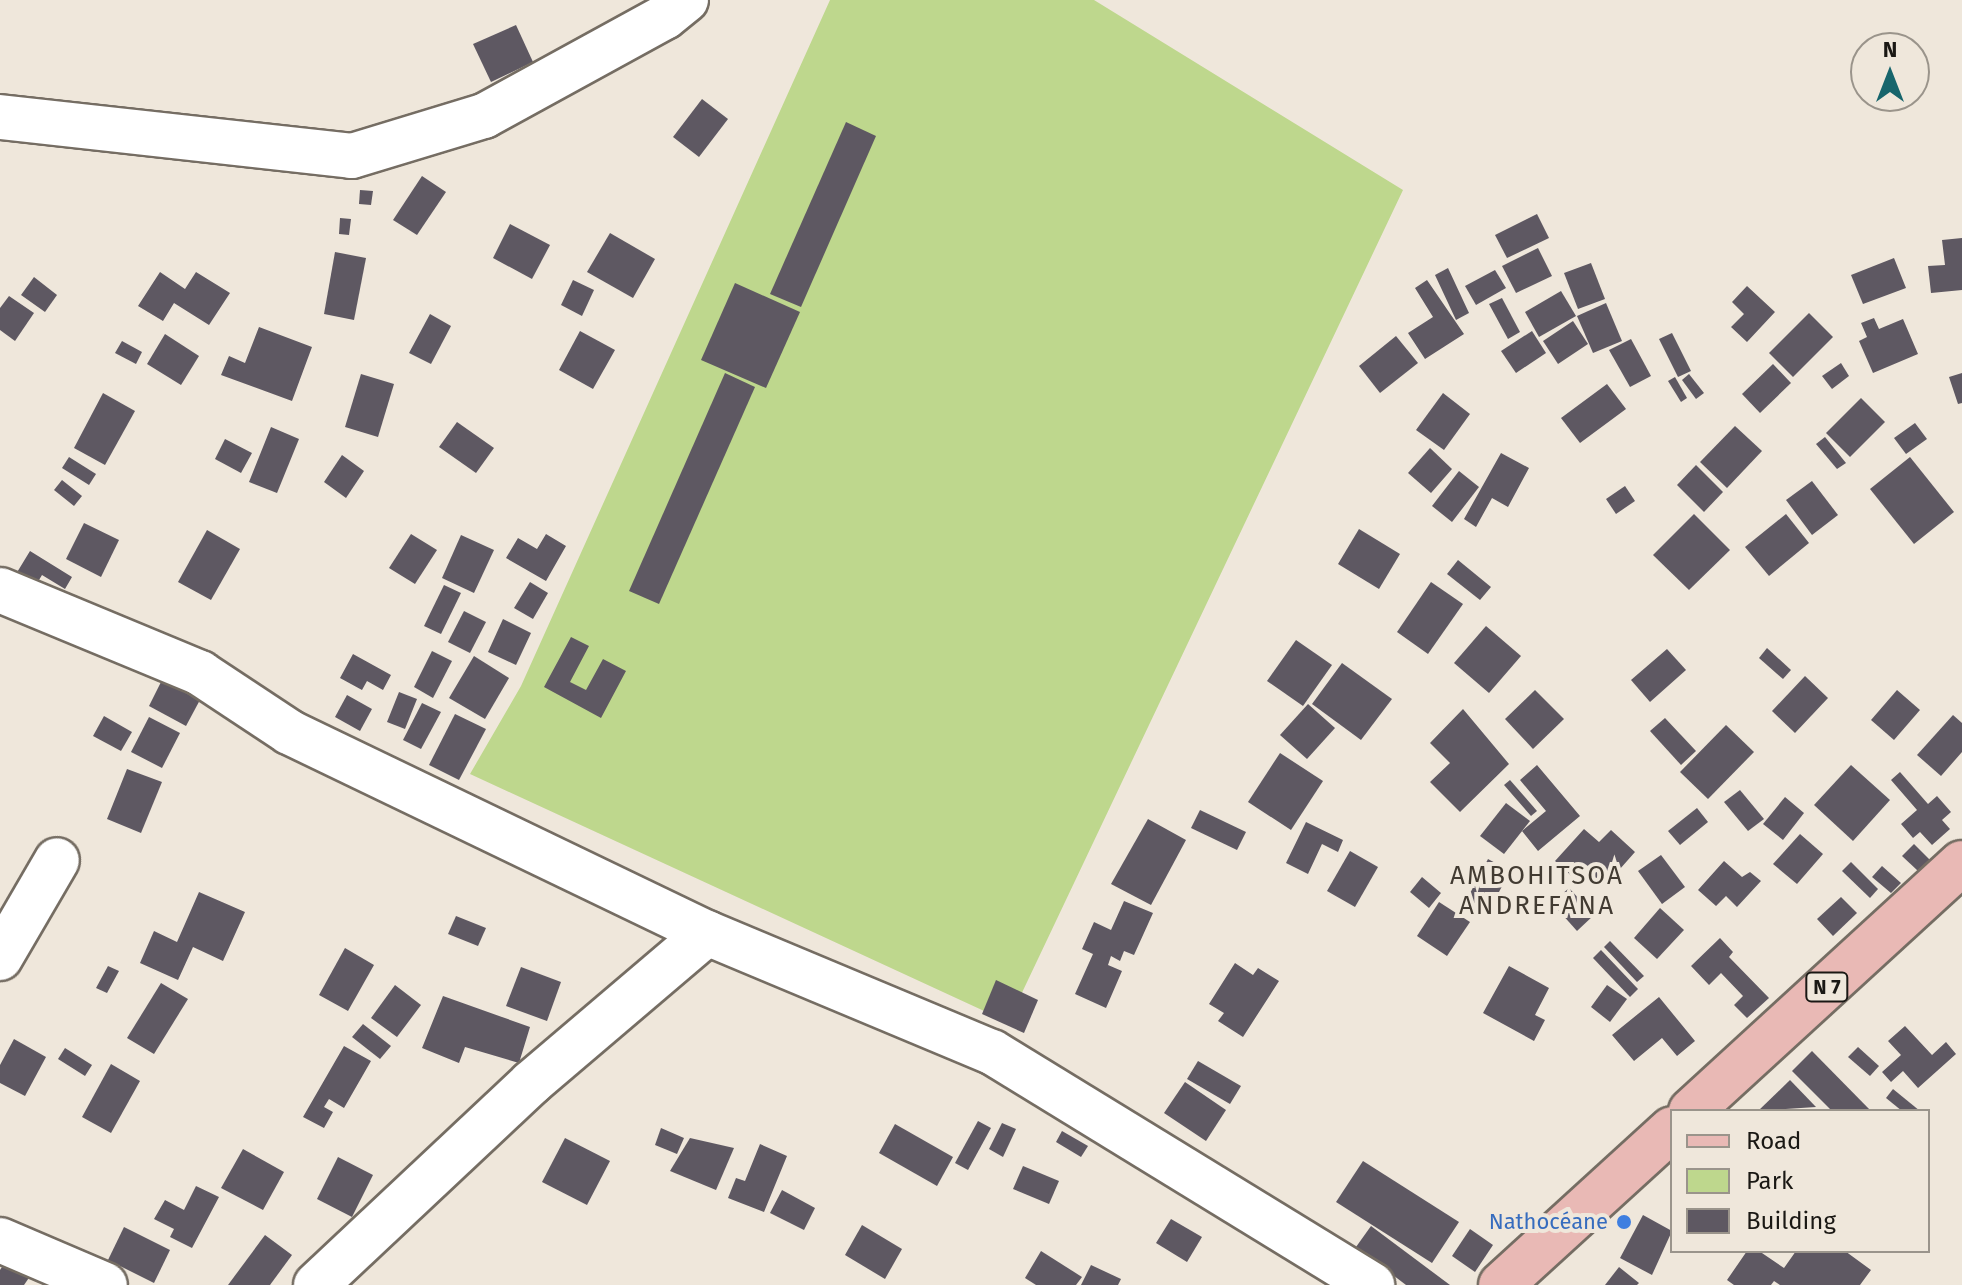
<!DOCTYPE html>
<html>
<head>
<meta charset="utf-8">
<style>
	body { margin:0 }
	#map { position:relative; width:1962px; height:1285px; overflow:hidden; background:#efe7db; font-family:"Fira Sans",sans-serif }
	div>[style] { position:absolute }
	.green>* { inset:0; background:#bed78d }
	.building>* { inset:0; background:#5e5862 }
	.roads { filter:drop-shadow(2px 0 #756d63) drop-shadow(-2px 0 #756d63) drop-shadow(0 2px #756d63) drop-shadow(0 -2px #756d63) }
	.minor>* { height:44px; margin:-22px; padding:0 22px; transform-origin:22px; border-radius:22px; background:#fff }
	.major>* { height:44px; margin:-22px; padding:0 22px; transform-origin:22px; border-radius:22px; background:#e9b9b5 }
	.dots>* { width:22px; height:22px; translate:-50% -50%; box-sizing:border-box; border:4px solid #efe7db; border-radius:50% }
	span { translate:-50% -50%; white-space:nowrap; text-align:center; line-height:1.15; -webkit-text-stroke:8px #efe7db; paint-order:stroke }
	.shield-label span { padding:2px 6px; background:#efe7db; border:2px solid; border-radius:6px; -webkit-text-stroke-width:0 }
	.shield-label { font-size:20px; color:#1a1814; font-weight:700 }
	.shop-label { font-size:22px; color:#366cbe }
	.right { translate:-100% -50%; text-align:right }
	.quarter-label { font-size:26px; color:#423b32; letter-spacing:2px }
	.legend { position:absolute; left:1670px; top:1109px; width:260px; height:144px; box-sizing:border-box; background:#efe7db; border:2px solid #9a948b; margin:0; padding:10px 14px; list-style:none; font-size:24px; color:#1a1814 }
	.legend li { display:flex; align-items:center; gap:16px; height:40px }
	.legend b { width:40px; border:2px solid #9a948b }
	.north { position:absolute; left:1850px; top:32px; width:80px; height:80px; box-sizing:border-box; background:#efe7db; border:2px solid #9a948b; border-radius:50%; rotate:0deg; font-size:22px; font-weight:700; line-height:32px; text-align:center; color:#1a1814 }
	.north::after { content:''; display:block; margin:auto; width:28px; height:36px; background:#17656c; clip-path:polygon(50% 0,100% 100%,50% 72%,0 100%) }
</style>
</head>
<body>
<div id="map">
	<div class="green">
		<i style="clip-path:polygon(830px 0,1094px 0,1403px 190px,1008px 1022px,470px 774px,521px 686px)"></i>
	</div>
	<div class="building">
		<i style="clip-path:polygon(516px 25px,533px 62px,491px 82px,473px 44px)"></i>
		<i style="clip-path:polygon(702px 99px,728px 119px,699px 157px,673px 137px)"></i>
		<i style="clip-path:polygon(846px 122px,876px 136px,801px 307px,770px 294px)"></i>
		<i style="clip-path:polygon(422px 176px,446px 192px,417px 235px,393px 220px)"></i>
		<i style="clip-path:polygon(360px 190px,373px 191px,371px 205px,359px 204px)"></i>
		<i style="clip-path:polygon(1537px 214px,1549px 238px,1507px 258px,1495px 235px)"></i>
		<i style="clip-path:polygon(340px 218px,351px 219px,349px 235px,339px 234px)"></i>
		<i style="clip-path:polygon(510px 224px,550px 245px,532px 279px,493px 258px)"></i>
		<i style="clip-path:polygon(610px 233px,655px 259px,633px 298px,587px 272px)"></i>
		<i style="clip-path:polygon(1962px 238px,1962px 290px,1931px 293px,1928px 266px,1945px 265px,1942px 240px)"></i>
		<i style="clip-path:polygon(1538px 248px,1552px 276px,1516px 293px,1502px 266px)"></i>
		<i style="clip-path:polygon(335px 252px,366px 258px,354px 320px,324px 314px)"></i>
		<i style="clip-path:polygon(1894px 258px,1906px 288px,1863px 304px,1851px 275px)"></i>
		<i style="clip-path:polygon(1591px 263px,1605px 299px,1578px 309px,1564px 273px)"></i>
		<i style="clip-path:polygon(1448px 268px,1469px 313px,1456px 320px,1435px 275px)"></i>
		<i style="clip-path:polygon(1495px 270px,1506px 288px,1476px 305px,1465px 286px)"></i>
		<i style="clip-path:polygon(160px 272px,185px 289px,196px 272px,230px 293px,209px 325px,174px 303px,163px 321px,138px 306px)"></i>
		<i style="clip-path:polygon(34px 277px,57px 295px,45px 312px,21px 295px)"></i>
		<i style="clip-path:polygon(573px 280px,594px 290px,582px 316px,561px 305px)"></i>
		<i style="clip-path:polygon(1427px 280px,1464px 334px,1425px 359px,1408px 333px,1433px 317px,1415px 288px)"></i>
		<i style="clip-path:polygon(735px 283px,800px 312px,766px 388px,701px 360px)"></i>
		<i style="clip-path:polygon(1747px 286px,1775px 312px,1747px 342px,1731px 327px,1744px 314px,1732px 302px)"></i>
		<i style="clip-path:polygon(1561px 291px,1576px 316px,1539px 337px,1525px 312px)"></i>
		<i style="clip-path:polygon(9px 296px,34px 313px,15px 341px,0 330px,0 308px)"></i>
		<i style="clip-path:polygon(1502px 298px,1520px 332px,1508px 339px,1489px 304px)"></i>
		<i style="clip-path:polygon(1606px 303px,1622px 341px,1593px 353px,1577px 316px)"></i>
		<i style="clip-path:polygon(1809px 313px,1833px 337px,1793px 377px,1769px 353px)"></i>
		<i style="clip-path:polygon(430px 314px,451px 326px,431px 364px,409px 353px)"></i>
		<i style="clip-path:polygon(1874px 318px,1879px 329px,1903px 319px,1918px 354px,1873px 373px,1859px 341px,1867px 337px,1861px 323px)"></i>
		<i style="clip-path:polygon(1573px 321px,1588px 344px,1558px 364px,1543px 341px)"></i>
		<i style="clip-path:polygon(259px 327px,312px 347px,292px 401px,221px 375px,229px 356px,245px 363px)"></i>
		<i style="clip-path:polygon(580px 331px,615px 350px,593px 389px,559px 370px)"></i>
		<i style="clip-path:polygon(1532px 331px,1546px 353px,1516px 373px,1501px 351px)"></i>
		<i style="clip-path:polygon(1672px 333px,1691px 371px,1678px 377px,1659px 339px)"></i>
		<i style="clip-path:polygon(165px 334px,199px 356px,181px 385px,147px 364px)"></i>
		<i style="clip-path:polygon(1396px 336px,1418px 363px,1380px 393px,1359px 366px)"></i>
		<i style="clip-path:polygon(1631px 339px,1651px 376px,1630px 387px,1609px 350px)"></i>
		<i style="clip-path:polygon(122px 341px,142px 352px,136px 364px,115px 353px)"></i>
		<i style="clip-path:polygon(1841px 363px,1849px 376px,1832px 389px,1822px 376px)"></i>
		<i style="clip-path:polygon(1773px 364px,1791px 383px,1760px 413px,1742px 394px)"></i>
		<i style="clip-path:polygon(725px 373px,755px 387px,659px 604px,629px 591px)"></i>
		<i style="clip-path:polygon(1962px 373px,1962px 403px,1958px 404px,1949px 377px)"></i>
		<i style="clip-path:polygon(361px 374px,394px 384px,378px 437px,345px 427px)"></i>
		<i style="clip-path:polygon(1689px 374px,1704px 393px,1696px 399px,1682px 380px)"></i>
		<i style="clip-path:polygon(1675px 377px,1687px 398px,1681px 402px,1668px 381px)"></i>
		<i style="clip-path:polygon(1607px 384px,1626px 409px,1580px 443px,1561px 418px)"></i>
		<i style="clip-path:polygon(103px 393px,135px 411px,105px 465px,74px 448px)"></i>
		<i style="clip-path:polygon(1443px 393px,1470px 414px,1444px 450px,1416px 430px)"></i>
		<i style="clip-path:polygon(1861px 398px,1885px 422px,1850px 457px,1826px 433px)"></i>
		<i style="clip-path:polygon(457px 422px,494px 448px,476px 473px,439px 447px)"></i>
		<i style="clip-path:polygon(1915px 423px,1927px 439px,1906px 454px,1894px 438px)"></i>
		<i style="clip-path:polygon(1735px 426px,1762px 451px,1727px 488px,1700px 462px)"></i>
		<i style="clip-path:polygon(271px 427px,299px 439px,277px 493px,249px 482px)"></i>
		<i style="clip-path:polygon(1825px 437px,1846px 463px,1837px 469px,1816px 444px)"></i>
		<i style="clip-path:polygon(225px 439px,252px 453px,241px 473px,215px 459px)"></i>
		<i style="clip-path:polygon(1430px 448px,1452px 469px,1431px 493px,1408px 473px)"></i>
		<i style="clip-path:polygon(1501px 453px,1529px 468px,1508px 507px,1492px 498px,1476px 527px,1464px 519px)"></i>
		<i style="clip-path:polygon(342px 455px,364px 471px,346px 498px,324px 482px)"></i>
		<i style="clip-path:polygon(69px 457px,96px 474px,89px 485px,62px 468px)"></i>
		<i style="clip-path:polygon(1910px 457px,1954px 512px,1914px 544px,1870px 489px)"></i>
		<i style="clip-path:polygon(1696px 465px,1723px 492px,1704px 512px,1677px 485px)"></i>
		<i style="clip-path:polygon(1459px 471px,1479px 487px,1452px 522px,1432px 506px)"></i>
		<i style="clip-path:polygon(62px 480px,82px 496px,74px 506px,54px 490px)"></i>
		<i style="clip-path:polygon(1812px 481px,1838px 515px,1812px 535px,1786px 500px)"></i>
		<i style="clip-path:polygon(1625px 486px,1635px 501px,1616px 514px,1606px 499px)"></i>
		<i style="clip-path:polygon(1694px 514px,1730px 550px,1689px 590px,1653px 555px)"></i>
		<i style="clip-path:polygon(1786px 514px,1809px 543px,1769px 576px,1745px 547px)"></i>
		<i style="clip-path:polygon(84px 523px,119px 540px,101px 577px,66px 559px)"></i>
		<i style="clip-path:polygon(1359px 529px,1400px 554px,1379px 589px,1338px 564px)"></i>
		<i style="clip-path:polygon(207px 530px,240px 549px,211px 600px,178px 582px)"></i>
		<i style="clip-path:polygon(411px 534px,437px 550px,415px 584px,389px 568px)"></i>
		<i style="clip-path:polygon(546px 534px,566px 546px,546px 581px,506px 558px,518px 538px,537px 549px)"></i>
		<i style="clip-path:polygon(461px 535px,494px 550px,474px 593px,442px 578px)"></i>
		<i style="clip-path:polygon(30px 551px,72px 577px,65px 589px,42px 575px,36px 585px,16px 574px)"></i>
		<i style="clip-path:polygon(1458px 560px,1491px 587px,1480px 600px,1447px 574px)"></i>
		<i style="clip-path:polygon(530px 582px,548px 593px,533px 619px,514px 608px)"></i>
		<i style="clip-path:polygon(1431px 582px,1463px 604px,1428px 654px,1397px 632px)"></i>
		<i style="clip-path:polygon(444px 585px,461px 593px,441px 634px,424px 626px)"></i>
		<i style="clip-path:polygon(464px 611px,486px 622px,470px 653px,448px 642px)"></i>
		<i style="clip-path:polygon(503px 619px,531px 633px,516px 665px,488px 652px)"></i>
		<i style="clip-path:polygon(1486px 626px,1521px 656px,1489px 693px,1454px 663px)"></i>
		<i style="clip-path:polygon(571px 637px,589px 646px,570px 682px,586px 690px,603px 659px,626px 671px,601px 718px,544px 687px)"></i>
		<i style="clip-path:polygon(1296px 640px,1332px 665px,1303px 706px,1267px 681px)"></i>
		<i style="clip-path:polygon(1767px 648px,1791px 670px,1783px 679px,1759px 658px)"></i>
		<i style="clip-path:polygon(1667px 649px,1686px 670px,1650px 702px,1631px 680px)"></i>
		<i style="clip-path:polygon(432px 651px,452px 661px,433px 698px,414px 687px)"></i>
		<i style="clip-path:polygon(353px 654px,391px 675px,383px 690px,367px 681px,362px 690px,340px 678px)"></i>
		<i style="clip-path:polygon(474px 656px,509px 678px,485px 719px,449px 698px)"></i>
		<i style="clip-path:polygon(1342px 663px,1392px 699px,1361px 740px,1312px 704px)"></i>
		<i style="clip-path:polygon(1805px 676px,1828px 698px,1795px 733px,1772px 711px)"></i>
		<i style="clip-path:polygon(163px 678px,201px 698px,186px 726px,149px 706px)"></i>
		<i style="clip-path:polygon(1535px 690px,1564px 719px,1533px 749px,1505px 719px)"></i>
		<i style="clip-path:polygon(1897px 690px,1920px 710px,1894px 740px,1871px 720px)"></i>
		<i style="clip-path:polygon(399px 692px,417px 699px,405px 729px,387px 722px)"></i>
		<i style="clip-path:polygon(347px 695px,372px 709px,360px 731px,335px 717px)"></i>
		<i style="clip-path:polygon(422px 703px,441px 712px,421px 749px,403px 740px)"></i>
		<i style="clip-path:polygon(1308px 704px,1335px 728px,1307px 759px,1280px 735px)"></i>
		<i style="clip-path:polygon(1463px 709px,1509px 764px,1460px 812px,1430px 782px,1450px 763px,1430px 743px)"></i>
		<i style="clip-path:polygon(455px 714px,486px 729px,459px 780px,429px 765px)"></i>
		<i style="clip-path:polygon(1953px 715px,1962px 723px,1962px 752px,1941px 776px,1917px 755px)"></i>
		<i style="clip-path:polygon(104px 716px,132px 732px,121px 751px,93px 736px)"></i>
		<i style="clip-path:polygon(149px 717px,180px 733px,162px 768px,131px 752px)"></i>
		<i style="clip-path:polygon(1665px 718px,1696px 751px,1681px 765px,1650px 731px)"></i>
		<i style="clip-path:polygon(1726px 725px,1754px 752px,1708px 799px,1680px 772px)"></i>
		<i style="clip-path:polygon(1280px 753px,1323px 781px,1291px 830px,1248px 802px)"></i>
		<i style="clip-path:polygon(1537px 765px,1580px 816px,1538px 851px,1522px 831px,1546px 811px,1520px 780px)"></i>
		<i style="clip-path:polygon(1851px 765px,1890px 800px,1853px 841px,1814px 805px)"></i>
		<i style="clip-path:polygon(127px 769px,162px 782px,141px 833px,107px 819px)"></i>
		<i style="clip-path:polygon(1900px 772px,1928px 804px,1937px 796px,1951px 812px,1942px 820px,1950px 829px,1932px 845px,1920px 832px,1913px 838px,1901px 824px,1917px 810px,1891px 780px)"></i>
		<i style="clip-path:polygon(1510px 780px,1537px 811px,1531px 816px,1504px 785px)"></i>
		<i style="clip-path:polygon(1740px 790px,1764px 819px,1748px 831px,1724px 802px)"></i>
		<i style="clip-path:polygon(1785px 797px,1804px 813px,1783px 840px,1763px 824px)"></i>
		<i style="clip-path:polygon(1506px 803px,1530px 821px,1504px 854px,1480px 836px)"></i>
		<i style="clip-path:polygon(1697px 808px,1708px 822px,1680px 845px,1668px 831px)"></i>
		<i style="clip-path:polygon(1200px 810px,1246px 832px,1237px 850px,1191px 828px)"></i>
		<i style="clip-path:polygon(1148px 819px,1186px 840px,1151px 905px,1111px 884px)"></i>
		<i style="clip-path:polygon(1306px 822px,1343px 840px,1338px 852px,1322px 844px,1308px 874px,1286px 863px)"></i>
		<i style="clip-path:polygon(1584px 829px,1599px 842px,1611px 830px,1635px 852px,1604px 887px,1586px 870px,1576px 880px,1555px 861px)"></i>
		<i style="clip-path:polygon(1800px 834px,1823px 854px,1797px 884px,1773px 864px)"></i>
		<i style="clip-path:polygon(1914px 844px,1930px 860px,1918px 871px,1902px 856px)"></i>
		<i style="clip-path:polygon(1350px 851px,1378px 867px,1355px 907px,1327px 891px)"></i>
		<i style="clip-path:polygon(1661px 855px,1685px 887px,1662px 904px,1638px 871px)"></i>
		<i style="clip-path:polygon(1488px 859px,1510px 871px,1489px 911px,1467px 899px)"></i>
		<i style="clip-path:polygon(1724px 861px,1742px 877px,1750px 872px,1761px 881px,1737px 907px,1726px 896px,1716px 906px,1698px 890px)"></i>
		<i style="clip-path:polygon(1851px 862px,1878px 889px,1870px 898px,1842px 871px)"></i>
		<i style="clip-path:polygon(1882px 866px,1901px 883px,1891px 893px,1872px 877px)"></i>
		<i style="clip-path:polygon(1422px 877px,1441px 893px,1429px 908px,1410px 892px)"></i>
		<i style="clip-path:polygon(1569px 888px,1594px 915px,1577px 931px,1552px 903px)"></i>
		<i style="clip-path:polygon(199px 892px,245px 912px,223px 961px,193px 947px,178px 980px,140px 963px,154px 931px,177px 942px)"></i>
		<i style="clip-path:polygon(1841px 897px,1857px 913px,1833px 936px,1817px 919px)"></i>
		<i style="clip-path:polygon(1124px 901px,1153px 913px,1134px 955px,1124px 951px,1120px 961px,1111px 956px,1108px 965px,1122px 971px,1106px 1008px,1075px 994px,1093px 954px,1082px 949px,1094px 922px,1111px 930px)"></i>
		<i style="clip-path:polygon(1439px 902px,1470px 922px,1447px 956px,1417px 936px)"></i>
		<i style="clip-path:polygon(1660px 908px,1684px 930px,1657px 959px,1634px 938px)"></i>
		<i style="clip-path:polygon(456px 916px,486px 928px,478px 946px,448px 934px)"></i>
		<i style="clip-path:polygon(1720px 938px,1733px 952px,1729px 957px,1769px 998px,1747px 1018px,1734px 1005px,1743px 996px,1721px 973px,1709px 985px,1691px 966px)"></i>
		<i style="clip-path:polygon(1610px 941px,1644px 976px,1637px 982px,1604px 947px)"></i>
		<i style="clip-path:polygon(345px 948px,374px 965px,348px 1011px,319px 995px)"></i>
		<i style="clip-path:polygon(1601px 950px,1638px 989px,1630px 997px,1593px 958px)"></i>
		<i style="clip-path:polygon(1235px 963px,1253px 975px,1258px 968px,1279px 981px,1243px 1037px,1218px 1021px,1224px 1013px,1209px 1004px)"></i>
		<i style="clip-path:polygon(108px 966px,119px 971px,107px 993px,96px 988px)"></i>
		<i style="clip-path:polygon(1509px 966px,1549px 988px,1535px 1015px,1545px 1020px,1534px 1041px,1483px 1013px)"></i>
		<i style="clip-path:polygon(521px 967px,561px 982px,547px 1021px,506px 1006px)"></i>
		<i style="clip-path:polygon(996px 980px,1038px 1000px,1024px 1033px,982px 1014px)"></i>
		<i style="clip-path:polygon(161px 983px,188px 999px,154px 1054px,127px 1038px)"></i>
		<i style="clip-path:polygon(395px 985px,421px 1005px,397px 1037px,371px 1018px)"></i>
		<i style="clip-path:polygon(1607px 985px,1627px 999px,1610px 1022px,1591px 1007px)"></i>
		<i style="clip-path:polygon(443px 996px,530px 1027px,519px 1063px,465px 1047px,459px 1063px,422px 1048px)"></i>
		<i style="clip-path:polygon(1659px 997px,1695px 1041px,1677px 1056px,1662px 1038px,1634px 1061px,1612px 1035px)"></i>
		<i style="clip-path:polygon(363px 1024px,391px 1046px,380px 1059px,352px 1037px)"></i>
		<i style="clip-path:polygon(1905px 1026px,1932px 1055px,1946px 1042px,1956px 1054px,1918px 1088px,1903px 1071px,1891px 1082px,1882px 1072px,1901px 1055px,1888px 1041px)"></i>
		<i style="clip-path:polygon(14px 1039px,46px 1057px,25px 1096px,0 1083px,0 1065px)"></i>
		<i style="clip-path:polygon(344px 1046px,371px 1061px,344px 1108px,329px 1099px,324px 1107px,333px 1112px,324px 1128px,303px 1117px)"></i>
		<i style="clip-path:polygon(1858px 1047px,1879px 1066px,1870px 1076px,1848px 1057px)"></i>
		<i style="clip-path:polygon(65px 1048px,92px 1065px,85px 1076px,58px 1059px)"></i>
		<i style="clip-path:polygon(1812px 1051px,1871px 1111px,1832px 1111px,1792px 1071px)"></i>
		<i style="clip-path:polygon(1198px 1061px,1241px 1086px,1230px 1104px,1187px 1079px)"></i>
		<i style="clip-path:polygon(111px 1064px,140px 1081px,111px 1133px,82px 1117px)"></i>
		<i style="clip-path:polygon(1790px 1080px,1816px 1107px,1758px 1111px)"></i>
		<i style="clip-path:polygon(1185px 1082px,1226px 1110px,1206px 1141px,1164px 1113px)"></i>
		<i style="clip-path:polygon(1893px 1089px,1920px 1111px,1902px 1111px,1886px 1098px)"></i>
		<i style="clip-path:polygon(978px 1121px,991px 1128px,968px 1170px,955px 1163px)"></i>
		<i style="clip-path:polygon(1002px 1123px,1016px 1129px,1003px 1157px,989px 1149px)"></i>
		<i style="clip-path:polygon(895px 1124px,953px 1157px,937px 1186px,879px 1153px)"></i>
		<i style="clip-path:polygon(661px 1128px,684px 1138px,677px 1154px,655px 1145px)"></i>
		<i style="clip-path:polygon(1062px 1131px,1088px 1146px,1081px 1157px,1056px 1142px)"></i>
		<i style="clip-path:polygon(565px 1138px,610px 1161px,587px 1205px,542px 1182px)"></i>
		<i style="clip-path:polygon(690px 1138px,734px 1148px,716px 1190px,670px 1171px)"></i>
		<i style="clip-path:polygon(760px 1144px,787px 1156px,764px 1212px,728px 1198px,736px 1178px,745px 1181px)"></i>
		<i style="clip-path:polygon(243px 1149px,284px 1172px,263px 1210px,221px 1188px)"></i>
		<i style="clip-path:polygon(338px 1157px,373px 1175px,352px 1217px,317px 1199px)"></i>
		<i style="clip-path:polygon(1363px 1161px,1459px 1222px,1432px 1263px,1336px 1202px)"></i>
		<i style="clip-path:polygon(1023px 1166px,1059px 1181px,1049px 1204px,1013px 1189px)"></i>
		<i style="clip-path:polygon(196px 1186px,219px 1197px,192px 1248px,170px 1237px,174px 1229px,154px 1219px,165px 1200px,184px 1210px)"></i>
		<i style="clip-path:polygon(782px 1190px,815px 1208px,804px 1230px,770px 1213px)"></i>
		<i style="clip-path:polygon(1643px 1215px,1672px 1231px,1652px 1275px,1620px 1258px)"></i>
		<i style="clip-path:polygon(1171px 1219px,1202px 1237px,1187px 1262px,1156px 1243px)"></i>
		<i style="clip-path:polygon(862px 1225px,902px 1249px,885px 1279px,845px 1255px)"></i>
		<i style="clip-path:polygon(1371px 1226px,1450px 1285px,1406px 1285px,1356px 1247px)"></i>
		<i style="clip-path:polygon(124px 1227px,170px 1250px,154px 1283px,108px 1260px)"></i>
		<i style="clip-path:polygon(1470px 1229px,1493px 1245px,1475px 1272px,1452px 1256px)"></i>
		<i style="clip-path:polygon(265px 1235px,292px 1255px,270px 1285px,228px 1285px)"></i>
		<i style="clip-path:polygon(1041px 1251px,1082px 1277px,1076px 1285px,1036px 1285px,1025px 1278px)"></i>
		<i style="clip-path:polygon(1747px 1251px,1759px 1251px,1784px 1268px,1796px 1251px,1845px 1251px,1871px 1270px,1860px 1285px,1780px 1285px,1774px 1281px,1771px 1285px,1734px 1285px,1727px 1280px)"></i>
		<i style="clip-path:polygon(11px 1253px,35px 1269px,24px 1285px,0 1285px,0 1270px)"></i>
		<i style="clip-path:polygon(1091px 1265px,1121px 1279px,1118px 1285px,1081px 1285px)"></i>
		<i style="clip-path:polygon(1619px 1267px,1639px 1283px,1637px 1285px,1605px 1285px)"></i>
	</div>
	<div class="roads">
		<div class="minor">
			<i style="left:0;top:117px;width:354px;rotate:6.3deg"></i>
			<i style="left:352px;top:156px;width:138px;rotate:-16.9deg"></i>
			<i style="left:484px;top:116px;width:206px;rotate:-28.7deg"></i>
			<i style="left:665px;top:17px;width:27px;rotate:-39deg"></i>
			<i style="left:0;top:590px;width:217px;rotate:22.5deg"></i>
			<i style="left:200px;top:673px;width:107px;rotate:33.5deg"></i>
			<i style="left:289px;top:732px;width:464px;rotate:25.7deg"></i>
			<i style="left:707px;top:933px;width:309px;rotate:22.7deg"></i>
			<i style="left:992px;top:1052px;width:446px;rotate:31.5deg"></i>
			<i style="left:0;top:958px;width:113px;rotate:-59.8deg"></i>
			<i style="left:0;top:1240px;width:114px;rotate:23.2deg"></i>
			<i style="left:316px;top:1285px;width:295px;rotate:-43.2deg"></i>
			<i style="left:531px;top:1083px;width:231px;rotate:-40.4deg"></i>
		</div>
		<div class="major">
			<i style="left:1691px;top:1111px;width:367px;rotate:-42.5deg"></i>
			<i style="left:1501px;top:1285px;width:231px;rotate:-42.4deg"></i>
		</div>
	</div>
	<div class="dots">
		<i style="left:1624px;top:1222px;background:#3f7fe0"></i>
	</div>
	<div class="shield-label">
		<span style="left:1827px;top:987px">N 7</span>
	</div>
	<div class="shop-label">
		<span class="right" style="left:1608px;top:1222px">Nathocéane</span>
	</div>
	<div class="quarter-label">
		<span style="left:1537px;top:891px">AMBOHITSOA<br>ANDREFANA</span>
	</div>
	<ul class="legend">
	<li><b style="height:10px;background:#e9b9b5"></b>Road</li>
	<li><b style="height:22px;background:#bed78d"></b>Park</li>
	<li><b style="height:22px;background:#5e5862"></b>Building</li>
	</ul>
	<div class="north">N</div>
</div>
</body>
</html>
